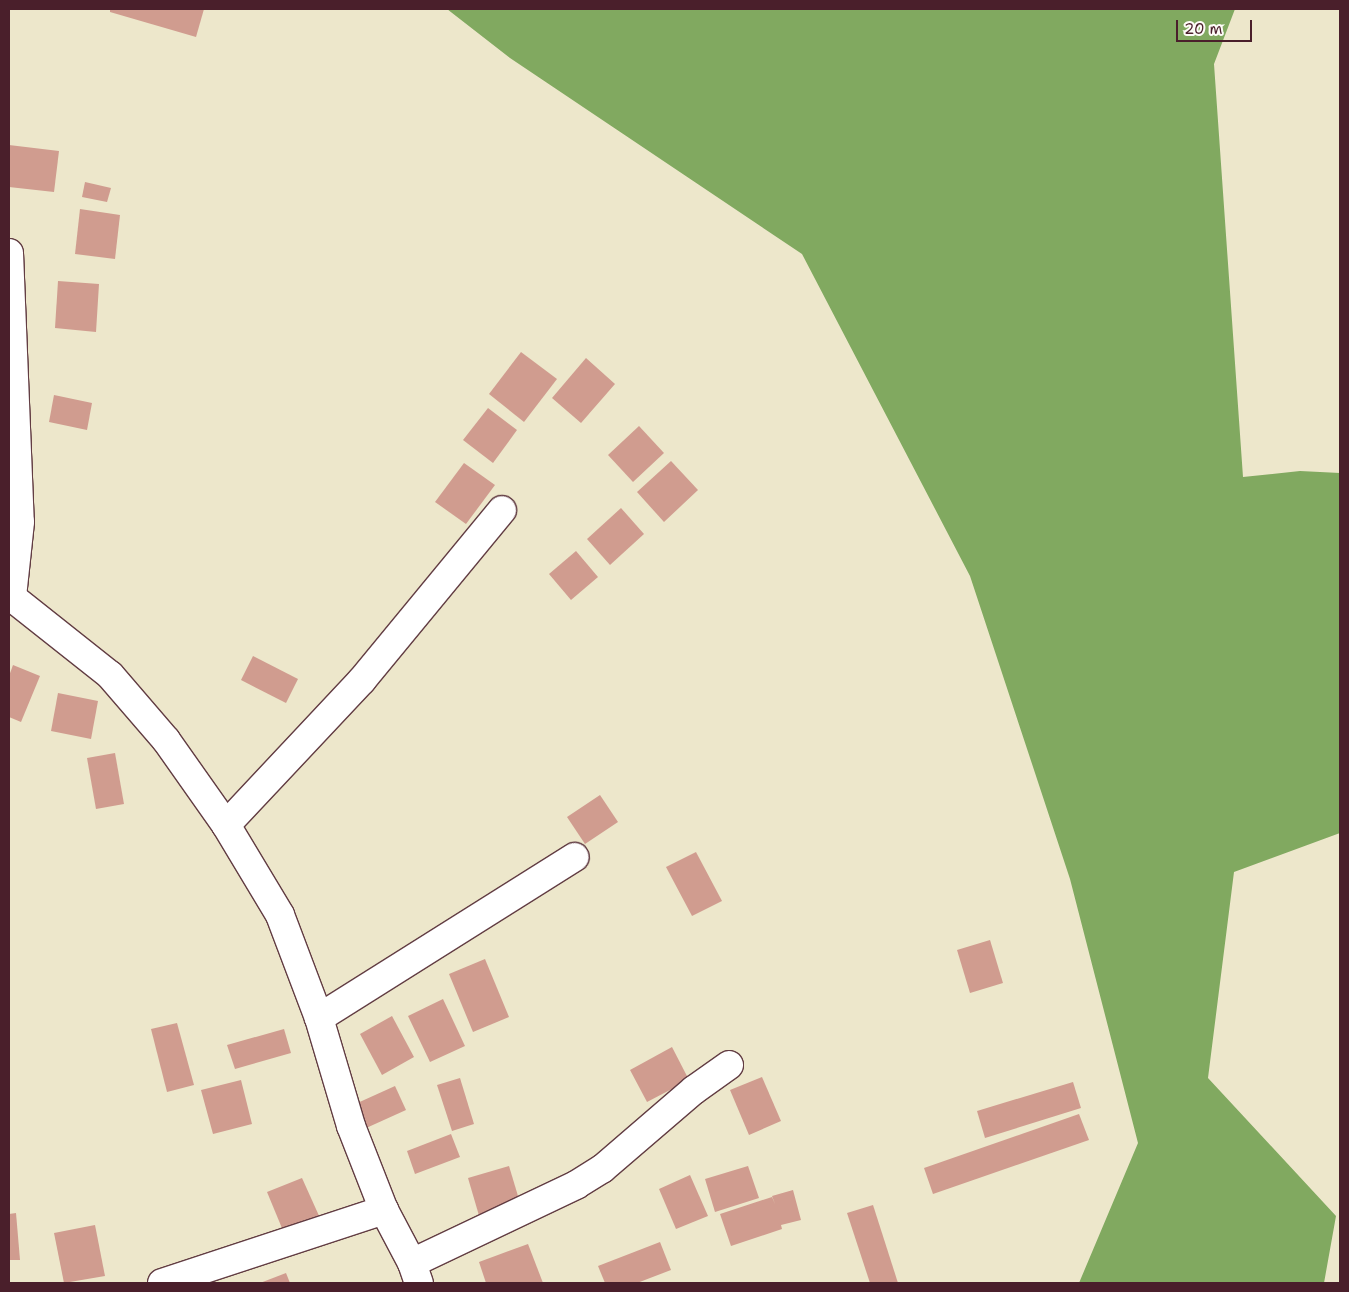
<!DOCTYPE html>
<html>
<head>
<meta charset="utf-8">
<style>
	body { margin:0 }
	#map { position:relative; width:1349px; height:1292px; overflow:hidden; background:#ede7cb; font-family:"Shantell Sans",sans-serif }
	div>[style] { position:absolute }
	.forest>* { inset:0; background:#81a960 }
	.building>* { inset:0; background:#d09c8f }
	.roads { filter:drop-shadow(1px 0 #623d43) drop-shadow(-1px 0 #623d43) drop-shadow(0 1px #623d43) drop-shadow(0 -1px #623d43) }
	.minor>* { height:28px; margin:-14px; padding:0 14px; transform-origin:14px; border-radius:14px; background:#fff }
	span { translate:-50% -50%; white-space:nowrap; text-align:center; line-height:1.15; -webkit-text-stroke:4.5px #fdfcf7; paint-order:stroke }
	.frame { position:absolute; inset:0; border:10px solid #4a1f2b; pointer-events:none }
	.scale { position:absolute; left:1176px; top:20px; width:76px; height:22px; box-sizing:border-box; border:2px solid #4a1f2b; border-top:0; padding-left:6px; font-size:15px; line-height:18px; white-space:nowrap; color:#4a1f2b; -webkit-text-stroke:4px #fdfcf7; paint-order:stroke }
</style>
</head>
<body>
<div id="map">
	<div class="forest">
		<i style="clip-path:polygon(447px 9px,1235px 9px,1214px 64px,1243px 477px,1300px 471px,1340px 473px,1340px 833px,1234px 872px,1208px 1078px,1336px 1216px,1324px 1283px,1079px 1283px,1138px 1143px,1070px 879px,970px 576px,802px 254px,510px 58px)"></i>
	</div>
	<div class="building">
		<i style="clip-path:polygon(110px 9px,204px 9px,196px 37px,110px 12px)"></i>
		<i style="clip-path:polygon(9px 145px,59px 151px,54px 192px,9px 187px)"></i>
		<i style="clip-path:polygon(85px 182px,111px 188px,107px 202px,82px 197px)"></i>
		<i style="clip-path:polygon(80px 209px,120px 215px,115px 259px,75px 254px)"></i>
		<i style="clip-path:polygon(58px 281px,99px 284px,96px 332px,55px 328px)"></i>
		<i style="clip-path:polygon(521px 352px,557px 379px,524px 422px,489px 394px)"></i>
		<i style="clip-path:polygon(586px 358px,615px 384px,581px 423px,552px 398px)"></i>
		<i style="clip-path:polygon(54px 395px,92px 403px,87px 430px,49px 422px)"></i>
		<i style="clip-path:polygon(488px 408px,517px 430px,493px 463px,463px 440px)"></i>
		<i style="clip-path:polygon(639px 426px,664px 453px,633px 482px,608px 455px)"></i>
		<i style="clip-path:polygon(671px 461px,698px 490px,664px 522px,637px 492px)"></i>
		<i style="clip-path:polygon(464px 463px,495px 485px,466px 524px,435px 502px)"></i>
		<i style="clip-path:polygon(621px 508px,644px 534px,610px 565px,587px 539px)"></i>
		<i style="clip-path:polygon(576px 551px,598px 577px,571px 600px,549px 574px)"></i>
		<i style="clip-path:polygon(253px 656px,298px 679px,286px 703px,241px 680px)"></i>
		<i style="clip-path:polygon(13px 665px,40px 676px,21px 722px,9px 717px,9px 676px)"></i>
		<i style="clip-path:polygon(58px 693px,98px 701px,91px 739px,51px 731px)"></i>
		<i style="clip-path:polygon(115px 753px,124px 804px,96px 809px,87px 758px)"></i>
		<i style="clip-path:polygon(600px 795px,618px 822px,585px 844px,567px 817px)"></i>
		<i style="clip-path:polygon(696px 852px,722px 901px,692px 916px,666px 867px)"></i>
		<i style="clip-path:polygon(990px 940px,1003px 983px,970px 993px,957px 950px)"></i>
		<i style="clip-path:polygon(485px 959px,509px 1017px,473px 1032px,449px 974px)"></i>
		<i style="clip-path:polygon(443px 999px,465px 1046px,430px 1062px,408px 1016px)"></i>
		<i style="clip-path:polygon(392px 1016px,414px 1057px,382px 1075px,360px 1034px)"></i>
		<i style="clip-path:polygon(177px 1023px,194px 1085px,167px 1092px,151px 1029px)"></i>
		<i style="clip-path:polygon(284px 1029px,291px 1053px,235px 1069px,227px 1045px)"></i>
		<i style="clip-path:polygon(672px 1047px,689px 1080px,647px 1102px,630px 1070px)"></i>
		<i style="clip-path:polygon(762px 1077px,781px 1121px,749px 1135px,730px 1090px)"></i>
		<i style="clip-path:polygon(460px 1078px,474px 1124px,452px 1131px,437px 1085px)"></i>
		<i style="clip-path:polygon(241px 1080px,252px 1124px,213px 1134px,201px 1090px)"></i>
		<i style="clip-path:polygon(1073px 1082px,1081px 1108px,985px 1138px,977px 1111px)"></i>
		<i style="clip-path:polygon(395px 1086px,406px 1110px,364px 1129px,353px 1105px)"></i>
		<i style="clip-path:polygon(1079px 1114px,1089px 1140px,933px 1194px,924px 1168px)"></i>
		<i style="clip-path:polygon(451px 1134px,460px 1157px,415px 1174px,407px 1151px)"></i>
		<i style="clip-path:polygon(509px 1166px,521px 1206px,480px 1219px,468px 1178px)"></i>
		<i style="clip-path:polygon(748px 1166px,759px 1198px,715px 1212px,705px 1179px)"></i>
		<i style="clip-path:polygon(690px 1175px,708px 1216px,676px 1229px,659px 1189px)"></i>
		<i style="clip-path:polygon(302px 1178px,320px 1218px,284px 1233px,267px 1192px)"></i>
		<i style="clip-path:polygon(793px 1190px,801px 1220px,781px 1225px,782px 1229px,731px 1246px,720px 1214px,772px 1197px,775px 1204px,772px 1196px)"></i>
		<i style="clip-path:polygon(873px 1205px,898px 1283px,870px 1283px,847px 1213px)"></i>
		<i style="clip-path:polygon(16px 1213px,20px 1260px,9px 1260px,9px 1214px)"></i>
		<i style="clip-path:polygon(95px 1225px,105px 1276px,64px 1283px,54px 1233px)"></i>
		<i style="clip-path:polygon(660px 1242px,671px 1270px,637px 1283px,605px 1283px,598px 1266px)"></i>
		<i style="clip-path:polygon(528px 1244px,543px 1283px,486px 1283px,479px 1262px)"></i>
		<i style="clip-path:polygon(286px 1273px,290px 1283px,260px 1283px)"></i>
	</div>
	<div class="roads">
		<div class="minor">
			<i style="left:9px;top:253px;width:269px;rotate:87.7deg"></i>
			<i style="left:20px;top:522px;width:75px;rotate:96.1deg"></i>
			<i style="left:9px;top:595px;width:129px;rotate:38.4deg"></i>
			<i style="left:110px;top:675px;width:86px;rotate:49.3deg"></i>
			<i style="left:166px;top:740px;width:104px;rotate:54.8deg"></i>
			<i style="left:226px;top:825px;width:105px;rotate:59deg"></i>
			<i style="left:280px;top:915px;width:110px;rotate:69.3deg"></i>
			<i style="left:319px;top:1018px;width:113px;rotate:73.5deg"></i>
			<i style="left:351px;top:1126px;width:90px;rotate:68.6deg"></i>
			<i style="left:384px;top:1210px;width:60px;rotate:62.2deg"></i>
			<i style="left:412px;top:1263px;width:21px;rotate:71deg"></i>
			<i style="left:226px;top:825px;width:199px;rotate:-46.8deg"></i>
			<i style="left:362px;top:680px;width:220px;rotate:-50.5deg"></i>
			<i style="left:319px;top:1018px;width:302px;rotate:-32.2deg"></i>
			<i style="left:412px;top:1263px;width:182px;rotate:-25.4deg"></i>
			<i style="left:576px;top:1185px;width:31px;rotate:-32deg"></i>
			<i style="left:602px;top:1169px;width:121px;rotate:-40.7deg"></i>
			<i style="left:694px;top:1090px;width:43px;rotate:-35.5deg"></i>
			<i style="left:162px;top:1283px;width:234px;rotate:-18.2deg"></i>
		</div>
	</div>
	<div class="frame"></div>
	<div class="scale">20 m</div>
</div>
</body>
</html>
